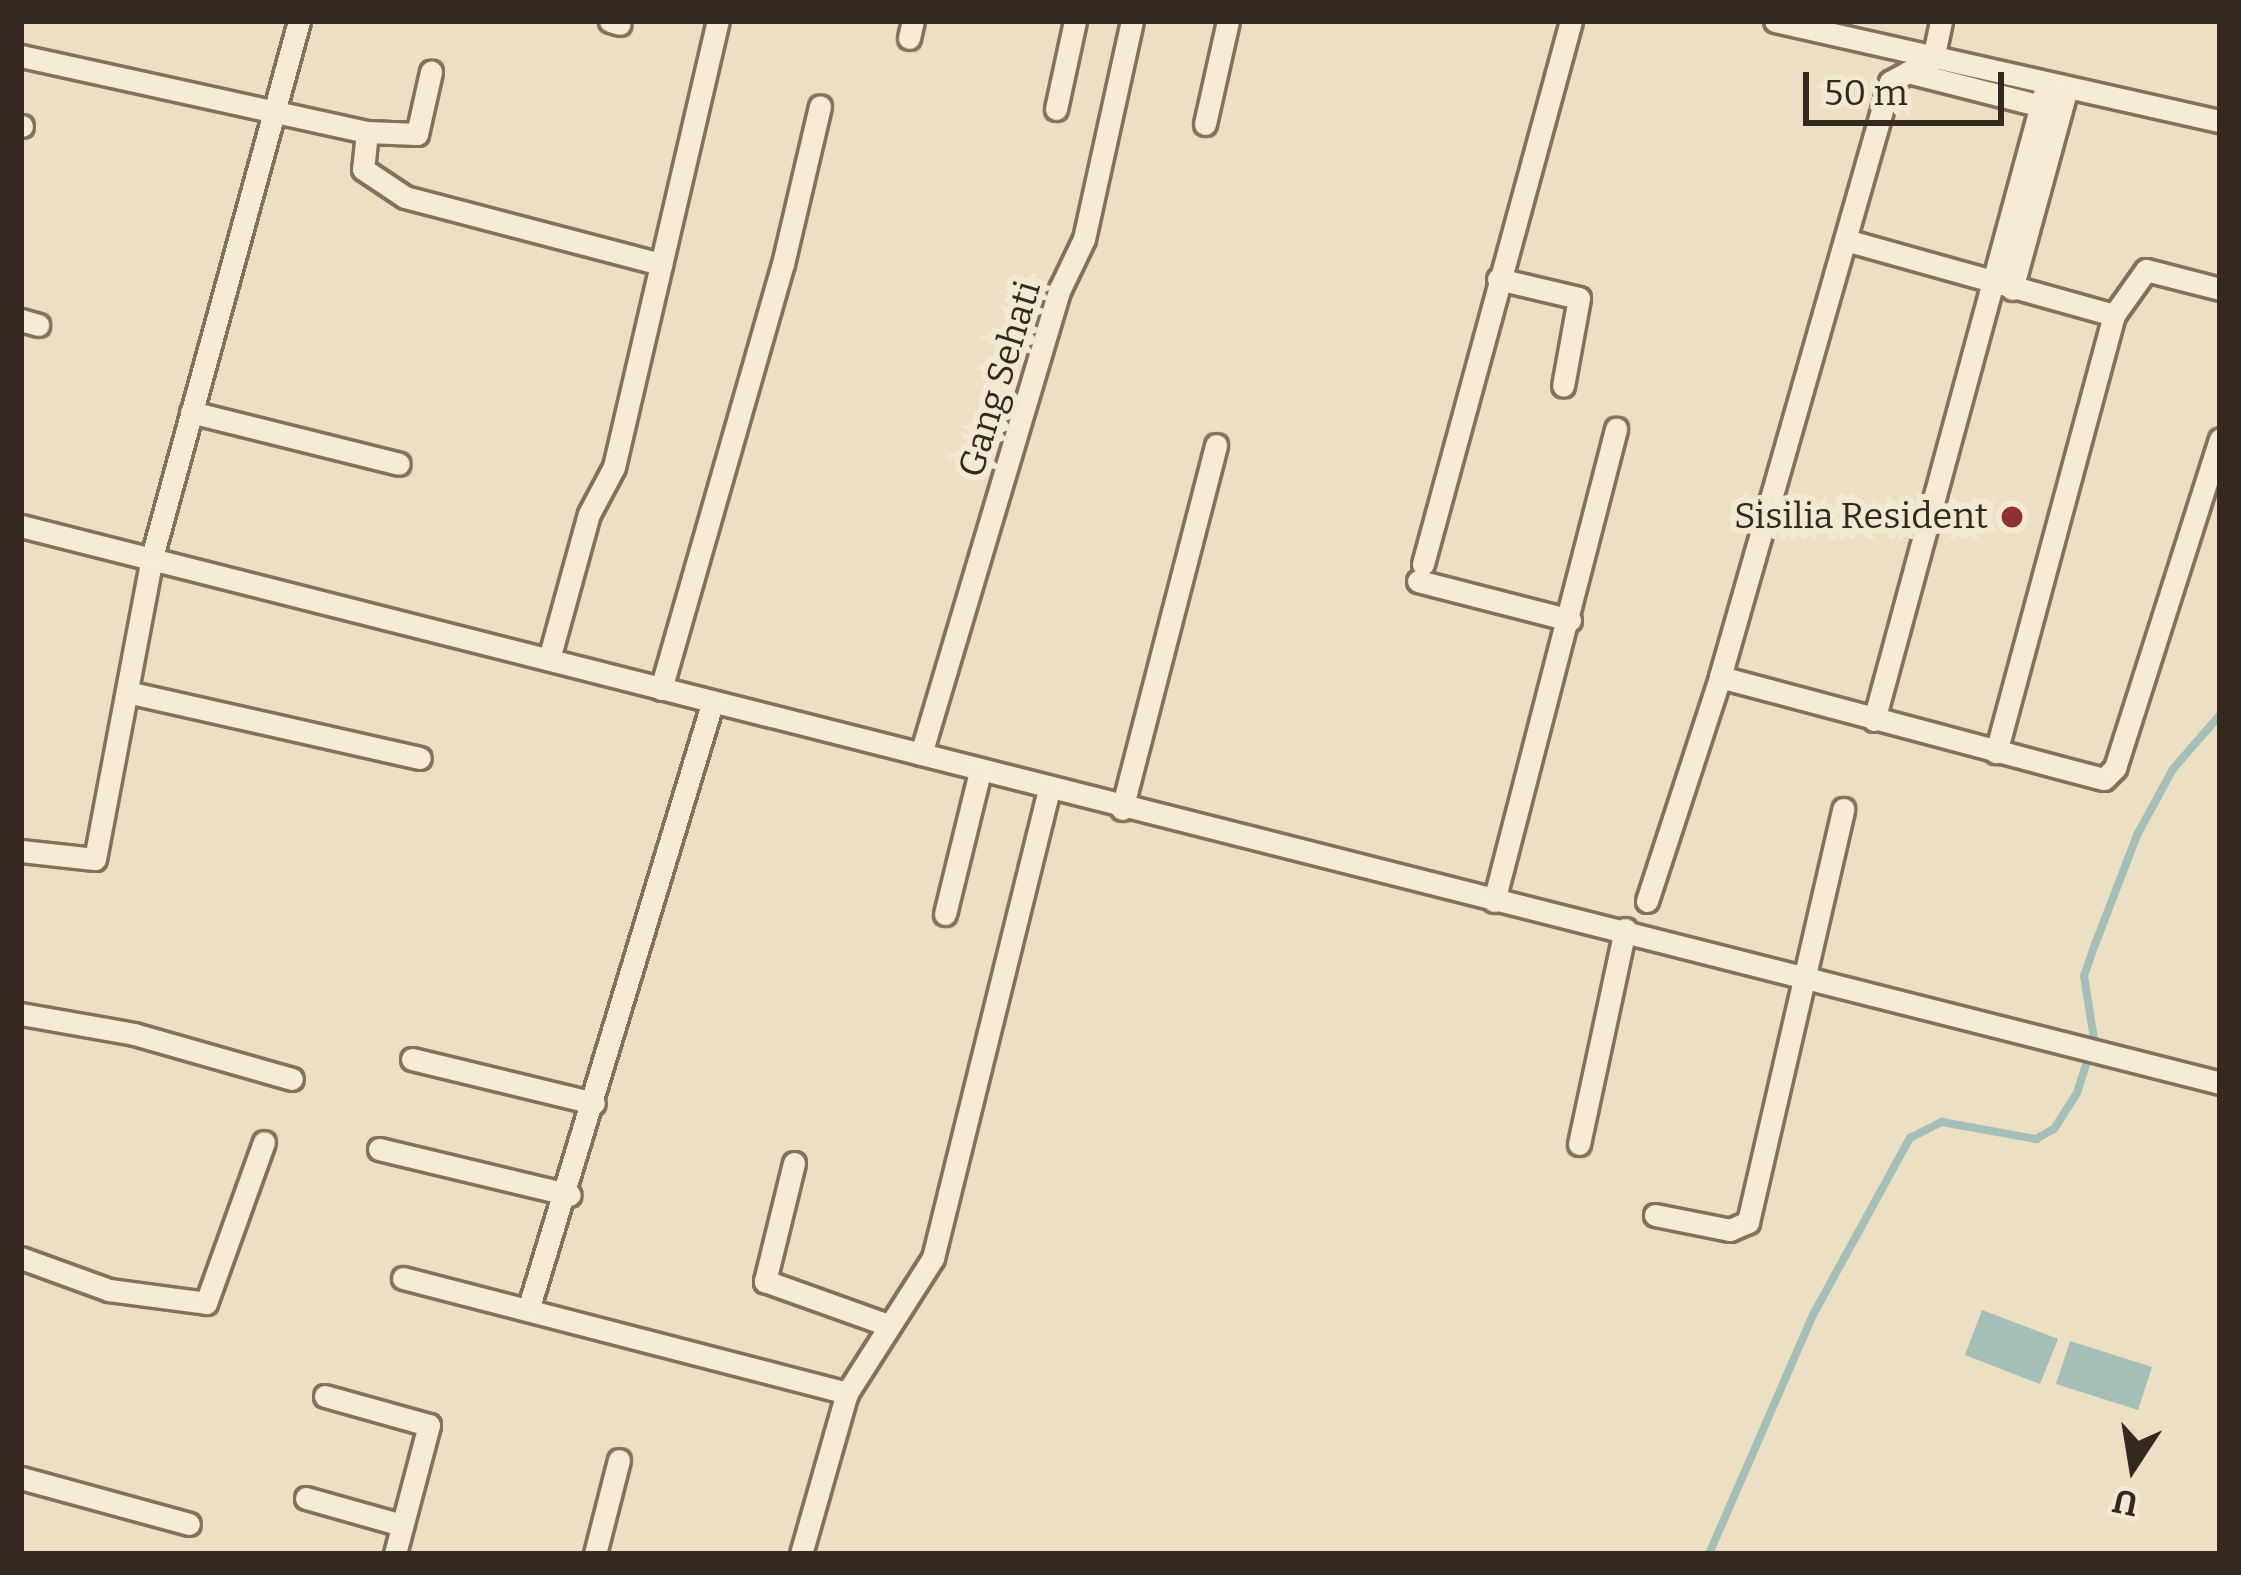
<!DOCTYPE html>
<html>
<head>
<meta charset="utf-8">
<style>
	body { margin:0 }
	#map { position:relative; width:2241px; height:1575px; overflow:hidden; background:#ebdfc4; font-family:Bitter,serif }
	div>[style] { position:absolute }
	.water>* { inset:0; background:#a5beb7 }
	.stream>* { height:8px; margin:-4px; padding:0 4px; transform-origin:4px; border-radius:4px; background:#a5beb7 }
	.roads { filter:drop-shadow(3px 0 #84715c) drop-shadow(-3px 0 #84715c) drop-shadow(0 3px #84715c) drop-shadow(0 -3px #84715c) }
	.minor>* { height:21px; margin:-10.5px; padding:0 10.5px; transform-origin:10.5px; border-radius:10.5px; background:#f6ecd6 }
	.dots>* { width:33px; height:33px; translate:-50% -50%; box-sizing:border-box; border:6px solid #f3e9d3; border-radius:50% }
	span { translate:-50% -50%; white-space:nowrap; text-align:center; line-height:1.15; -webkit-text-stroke:12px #f3e9d3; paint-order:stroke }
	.street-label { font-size:36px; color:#35291f }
	.poi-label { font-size:36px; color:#35291f }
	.right { translate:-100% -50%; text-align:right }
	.frame { position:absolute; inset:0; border:24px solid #35291f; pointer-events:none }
	.north { position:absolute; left:2073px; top:1407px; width:120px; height:120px; -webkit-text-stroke:9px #f3e9d3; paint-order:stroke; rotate:192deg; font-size:33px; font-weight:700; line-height:48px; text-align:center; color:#35291f }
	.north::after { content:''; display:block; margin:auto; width:42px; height:54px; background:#35291f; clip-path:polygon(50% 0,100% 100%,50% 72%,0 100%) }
	.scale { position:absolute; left:1803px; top:72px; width:201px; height:54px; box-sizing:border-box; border:6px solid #35291f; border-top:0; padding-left:15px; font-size:36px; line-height:42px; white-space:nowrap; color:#35291f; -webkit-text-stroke:9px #f3e9d3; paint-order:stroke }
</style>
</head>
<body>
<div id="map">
	<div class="water">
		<i style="clip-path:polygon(1982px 1310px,2058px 1339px,2040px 1384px,1965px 1355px)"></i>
		<i style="clip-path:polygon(2070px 1341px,2152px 1367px,2138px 1410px,2056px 1384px)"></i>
	</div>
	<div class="stream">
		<i style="left:1709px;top:1554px;width:263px;rotate:-66.5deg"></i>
		<i style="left:1814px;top:1313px;width:200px;rotate:-61.3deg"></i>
		<i style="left:1910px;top:1138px;width:36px;rotate:-27deg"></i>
		<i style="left:1942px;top:1122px;width:96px;rotate:10.3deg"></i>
		<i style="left:2036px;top:1139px;width:21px;rotate:-29deg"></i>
		<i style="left:2054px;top:1129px;width:43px;rotate:-57.4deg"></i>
		<i style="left:2077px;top:1093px;width:57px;rotate:-72.5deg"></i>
		<i style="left:2094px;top:1039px;width:64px;rotate:-99deg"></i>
		<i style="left:2084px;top:976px;width:36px;rotate:-71deg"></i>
		<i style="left:2096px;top:942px;width:115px;rotate:-69deg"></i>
		<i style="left:2137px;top:835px;width:75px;rotate:-61.4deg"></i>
		<i style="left:2173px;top:769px;width:72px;rotate:-49deg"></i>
	</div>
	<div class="roads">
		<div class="minor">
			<i style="left:610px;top:21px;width:10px;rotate:17deg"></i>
			<i style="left:1775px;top:21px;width:456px;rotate:12.7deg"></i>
			<i style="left:909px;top:38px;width:17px;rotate:-77deg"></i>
			<i style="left:21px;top:56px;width:354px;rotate:12.4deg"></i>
			<i style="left:367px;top:132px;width:37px;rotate:96deg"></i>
			<i style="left:363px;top:169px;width:50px;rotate:33.7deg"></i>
			<i style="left:405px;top:197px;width:265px;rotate:14.7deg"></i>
			<i style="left:1933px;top:59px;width:39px;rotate:-78deg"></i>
			<i style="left:1056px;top:109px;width:90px;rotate:-77.8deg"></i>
			<i style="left:1205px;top:124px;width:106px;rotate:-77.4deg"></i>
			<i style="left:21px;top:126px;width:1px"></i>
			<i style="left:367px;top:132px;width:50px;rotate:2.3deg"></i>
			<i style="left:417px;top:134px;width:64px;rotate:-77.3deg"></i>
			<i style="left:1849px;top:241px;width:275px;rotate:15.6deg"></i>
			<i style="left:2114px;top:315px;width:453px;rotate:105.1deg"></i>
			<i style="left:1498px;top:279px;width:83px;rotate:13.2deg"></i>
			<i style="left:1579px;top:298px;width:89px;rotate:100.3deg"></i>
			<i style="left:2012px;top:289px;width:208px;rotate:-74.7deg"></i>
			<i style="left:2114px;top:315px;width:55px;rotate:-54.6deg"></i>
			<i style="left:2146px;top:270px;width:76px;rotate:14.4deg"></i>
			<i style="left:21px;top:320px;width:18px;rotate:16deg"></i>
			<i style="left:191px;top:412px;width:214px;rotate:14deg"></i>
			<i style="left:21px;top:526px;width:2268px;rotate:14.21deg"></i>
			<i style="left:1423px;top:564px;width:563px;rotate:-74.75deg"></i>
			<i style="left:1418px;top:581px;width:157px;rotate:14.4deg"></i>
			<i style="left:549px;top:659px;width:150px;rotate:-74.6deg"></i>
			<i style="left:589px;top:514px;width:53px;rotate:-62deg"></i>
			<i style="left:614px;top:467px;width:458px;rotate:-76.9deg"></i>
			<i style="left:1720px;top:677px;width:397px;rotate:14.9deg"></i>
			<i style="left:2104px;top:779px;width:16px;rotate:-45deg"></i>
			<i style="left:2115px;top:768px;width:345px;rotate:-72.3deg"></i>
			<i style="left:661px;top:689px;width:442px;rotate:-74deg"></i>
			<i style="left:783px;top:264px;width:162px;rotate:-76.8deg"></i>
			<i style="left:127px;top:692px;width:300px;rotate:12.7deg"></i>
			<i style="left:1874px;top:720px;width:660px;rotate:-74.81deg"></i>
			<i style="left:921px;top:754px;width:485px;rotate:-73.4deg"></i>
			<i style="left:1060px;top:289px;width:55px;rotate:-64.4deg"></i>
			<i style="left:1084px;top:239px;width:223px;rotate:-77.6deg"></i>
			<i style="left:1122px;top:809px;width:376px;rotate:-75.5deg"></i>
			<i style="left:21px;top:851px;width:74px;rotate:6.2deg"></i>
			<i style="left:95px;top:859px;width:307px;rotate:-79.3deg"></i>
			<i style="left:152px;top:557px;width:556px;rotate:-74.66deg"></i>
			<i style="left:1494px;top:901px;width:488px;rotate:-75.5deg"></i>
			<i style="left:1647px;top:901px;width:236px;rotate:-71.9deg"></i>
			<i style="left:1720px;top:677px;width:619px;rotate:-74.05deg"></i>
			<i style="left:1890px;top:82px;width:21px;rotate:-29deg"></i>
			<i style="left:1908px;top:72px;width:137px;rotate:14.3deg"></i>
			<i style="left:945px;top:914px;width:146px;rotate:-76.2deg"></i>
			<i style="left:21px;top:1014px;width:115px;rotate:10deg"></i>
			<i style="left:134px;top:1034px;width:164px;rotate:15.9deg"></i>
			<i style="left:412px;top:1059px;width:187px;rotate:13.6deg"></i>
			<i style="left:1579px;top:1144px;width:220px;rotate:-77.9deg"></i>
			<i style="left:379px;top:1149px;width:196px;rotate:13.5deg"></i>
			<i style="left:794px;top:1163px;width:122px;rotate:103.8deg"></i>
			<i style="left:765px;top:1281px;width:131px;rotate:19.7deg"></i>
			<i style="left:1655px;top:1215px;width:76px;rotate:11.3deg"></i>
			<i style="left:1730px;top:1230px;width:20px;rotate:-24deg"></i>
			<i style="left:1748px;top:1222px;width:424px;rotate:-77deg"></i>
			<i style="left:21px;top:1258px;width:94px;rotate:20deg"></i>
			<i style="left:109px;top:1290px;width:98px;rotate:7.6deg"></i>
			<i style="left:206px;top:1303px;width:171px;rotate:-70.2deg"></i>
			<i style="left:403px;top:1278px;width:459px;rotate:14.5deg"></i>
			<i style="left:529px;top:1307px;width:630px;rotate:-73.12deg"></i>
			<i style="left:325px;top:1396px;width:108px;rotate:15.6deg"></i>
			<i style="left:429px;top:1425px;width:133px;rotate:104.8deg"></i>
			<i style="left:21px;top:1478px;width:174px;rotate:15.3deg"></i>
			<i style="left:306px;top:1498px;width:100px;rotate:15.7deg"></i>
			<i style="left:595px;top:1554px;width:97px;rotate:-75.7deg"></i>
			<i style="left:801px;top:1554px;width:167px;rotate:-74.1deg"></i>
			<i style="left:847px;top:1393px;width:160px;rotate:-57.5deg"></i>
			<i style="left:933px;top:1258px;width:482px;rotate:-76.1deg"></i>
		</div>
	</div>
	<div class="dots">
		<i style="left:2012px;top:517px;background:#8f3032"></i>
	</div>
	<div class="street-label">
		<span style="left:1000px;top:379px;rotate:-73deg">Gang Sehati</span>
	</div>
	<div class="poi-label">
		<span class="right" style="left:1988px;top:517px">Sisilia Resident</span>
	</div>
	<div class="frame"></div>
	<div class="north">U</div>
	<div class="scale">50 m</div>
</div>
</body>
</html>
